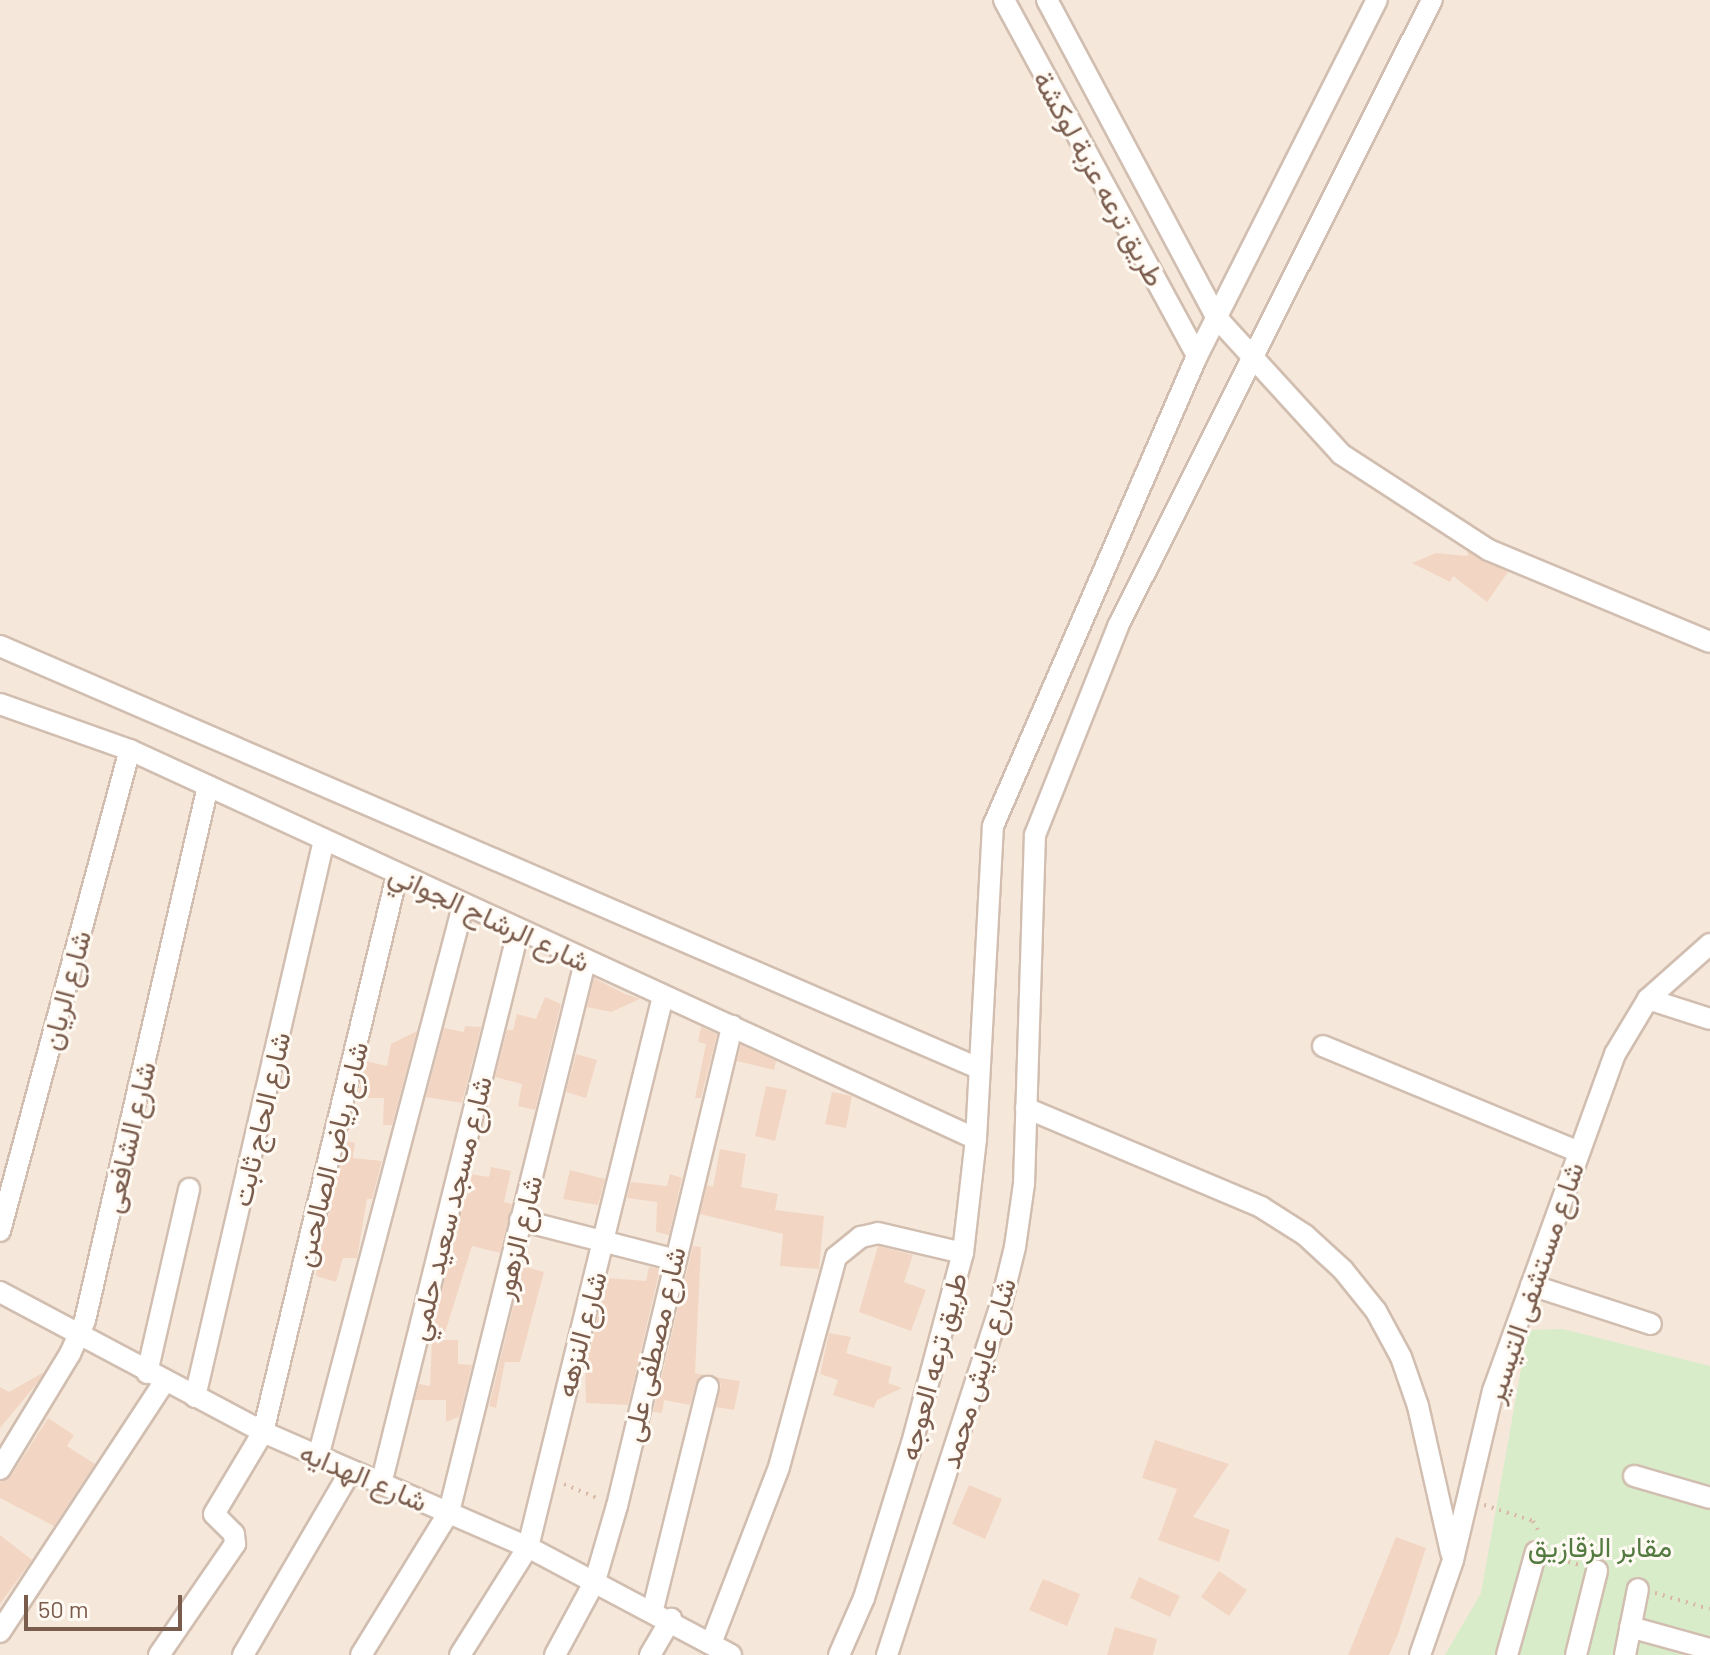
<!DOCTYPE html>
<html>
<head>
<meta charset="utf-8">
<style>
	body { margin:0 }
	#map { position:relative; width:1710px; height:1655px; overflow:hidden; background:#fdf6ec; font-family:Barlow,Vazirmatn,sans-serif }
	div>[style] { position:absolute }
	.residential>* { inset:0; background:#f5e8da }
	.green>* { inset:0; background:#d8ecc9 }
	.building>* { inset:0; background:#f3d5c3 }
	.path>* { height:4px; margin-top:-2px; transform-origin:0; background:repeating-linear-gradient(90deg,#d9b8a5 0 2px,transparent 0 8px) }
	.roads { filter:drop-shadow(2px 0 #d1beb0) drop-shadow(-2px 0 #d1beb0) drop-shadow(0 2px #d1beb0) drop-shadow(0 -2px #d1beb0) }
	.street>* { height:20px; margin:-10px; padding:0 10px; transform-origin:10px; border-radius:10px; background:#fff }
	span { translate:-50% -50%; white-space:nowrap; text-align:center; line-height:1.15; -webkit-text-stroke:6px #fffaf3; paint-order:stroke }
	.street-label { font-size:28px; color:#7a5c4d }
	.park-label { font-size:28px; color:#537a41 }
	.scale { position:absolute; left:24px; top:1595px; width:158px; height:36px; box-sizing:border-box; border:4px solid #7a5c4d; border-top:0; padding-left:10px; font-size:24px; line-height:28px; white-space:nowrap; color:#7a5c4d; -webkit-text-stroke:6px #fffaf3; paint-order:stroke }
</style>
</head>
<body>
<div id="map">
	<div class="residential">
		<i style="clip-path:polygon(0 0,1710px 0,1710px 1655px,0 1655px)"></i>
	</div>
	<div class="green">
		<i style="clip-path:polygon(1563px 1329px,1710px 1366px,1710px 1655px,1445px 1655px,1481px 1593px,1528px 1330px)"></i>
	</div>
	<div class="building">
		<i style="clip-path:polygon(1467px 551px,1508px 572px,1487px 602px,1453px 576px,1450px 582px,1412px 563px,1436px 553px,1468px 556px)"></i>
		<i style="clip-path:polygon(594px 978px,623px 993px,640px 999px,611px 1012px,587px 1007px)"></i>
		<i style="clip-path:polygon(545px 997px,561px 1004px,535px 1110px,518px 1106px,522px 1084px,495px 1077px,507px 1030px,513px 1030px,517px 1014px,536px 1019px)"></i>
		<i style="clip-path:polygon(465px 1026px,481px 1027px,462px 1103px,426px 1097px,444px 1028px,464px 1032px)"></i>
		<i style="clip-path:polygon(701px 1027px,717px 1034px,701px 1098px,695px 1098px,706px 1044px,698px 1042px)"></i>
		<i style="clip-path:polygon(417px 1031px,392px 1125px,383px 1125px,384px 1098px,357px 1098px,366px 1061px,387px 1066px,391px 1044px)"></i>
		<i style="clip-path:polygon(741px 1045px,776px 1061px,774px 1070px,737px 1061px)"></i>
		<i style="clip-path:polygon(576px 1054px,597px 1060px,586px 1098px,566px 1092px)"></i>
		<i style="clip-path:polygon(766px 1086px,787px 1090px,775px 1141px,755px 1136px)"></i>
		<i style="clip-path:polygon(832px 1092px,852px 1096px,846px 1128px,825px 1124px)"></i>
		<i style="clip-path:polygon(346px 1141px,355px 1143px,353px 1158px,382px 1161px,372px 1199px,367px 1199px,357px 1258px,343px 1258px,336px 1282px,316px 1276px,317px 1264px)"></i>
		<i style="clip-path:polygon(720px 1149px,746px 1154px,741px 1187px,778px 1194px,775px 1210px,824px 1216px,819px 1269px,780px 1266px,783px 1234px,700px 1214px,707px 1185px,713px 1187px)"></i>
		<i style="clip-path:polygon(491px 1167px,511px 1171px,504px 1202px,512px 1204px,500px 1253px,472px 1246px,443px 1339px,431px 1335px,471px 1174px,489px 1177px)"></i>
		<i style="clip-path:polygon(570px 1170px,605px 1179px,598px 1205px,563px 1199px)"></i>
		<i style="clip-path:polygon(670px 1174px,682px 1178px,669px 1235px,656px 1232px,657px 1202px,627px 1198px,631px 1182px,667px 1186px)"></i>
		<i style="clip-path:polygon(693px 1246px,701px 1247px,695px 1373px,705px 1375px,696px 1383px,690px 1405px,664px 1400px,662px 1413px,653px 1412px)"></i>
		<i style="clip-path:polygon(878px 1246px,913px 1255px,904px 1282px,926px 1290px,911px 1331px,859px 1312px)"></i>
		<i style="clip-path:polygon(523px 1266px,544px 1272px,520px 1362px,505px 1362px,496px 1408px,489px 1406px)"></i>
		<i style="clip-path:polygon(649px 1267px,660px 1269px,628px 1405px,586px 1403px,585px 1368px,607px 1278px,646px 1281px)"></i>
		<i style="clip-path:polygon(829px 1333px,851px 1337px,846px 1353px,892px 1367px,888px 1383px,902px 1388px,877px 1400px,874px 1408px,833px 1395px,838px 1380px,820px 1374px)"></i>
		<i style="clip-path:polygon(432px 1340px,458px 1340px,458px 1364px,472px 1365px,459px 1417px,446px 1422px,446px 1400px,415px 1400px,419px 1384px,430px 1386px)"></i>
		<i style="clip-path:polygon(44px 1372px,38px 1382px,0 1428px,0 1387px,9px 1392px)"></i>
		<i style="clip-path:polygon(715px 1377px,740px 1381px,734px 1410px,716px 1407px,721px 1384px)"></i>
		<i style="clip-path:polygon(48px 1418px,74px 1435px,67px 1446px,95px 1464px,54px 1526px,0 1498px,0 1482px,11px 1476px)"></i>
		<i style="clip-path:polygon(1155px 1440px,1229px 1464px,1193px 1517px,1230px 1530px,1219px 1562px,1158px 1540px,1177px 1489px,1142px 1478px)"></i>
		<i style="clip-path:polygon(969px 1485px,1002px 1499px,985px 1539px,952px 1524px)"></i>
		<i style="clip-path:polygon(0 1535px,32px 1560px,0 1604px)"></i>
		<i style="clip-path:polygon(1396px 1537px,1426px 1548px,1398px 1634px,1389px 1655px,1348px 1655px)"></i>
		<i style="clip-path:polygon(1219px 1571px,1247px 1590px,1229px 1616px,1201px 1597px)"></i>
		<i style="clip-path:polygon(1139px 1577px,1180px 1596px,1170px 1617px,1130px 1598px)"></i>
		<i style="clip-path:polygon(1043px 1579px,1080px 1594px,1067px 1626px,1029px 1610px)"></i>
		<i style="clip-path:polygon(1115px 1627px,1157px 1639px,1153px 1655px,1107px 1655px)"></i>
	</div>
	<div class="path">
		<i style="left:564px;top:1484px;width:39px;rotate:23deg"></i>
		<i style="left:1484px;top:1505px;width:52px;rotate:18.1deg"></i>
		<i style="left:1533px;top:1521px;width:15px;rotate:62deg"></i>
		<i style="left:1553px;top:1557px;width:27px;rotate:17deg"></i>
		<i style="left:1655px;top:1593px;width:57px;rotate:16.2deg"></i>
	</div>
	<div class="roads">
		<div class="street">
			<i style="left:1004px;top:0;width:405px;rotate:61.5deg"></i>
			<i style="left:1047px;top:0;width:359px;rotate:61.9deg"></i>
			<i style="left:1216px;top:317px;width:185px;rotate:47.6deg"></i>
			<i style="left:1341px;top:454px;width:176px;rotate:33deg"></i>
			<i style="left:1489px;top:550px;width:239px;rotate:22.6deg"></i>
			<i style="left:0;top:646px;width:1065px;rotate:23.34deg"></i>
			<i style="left:0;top:704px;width:138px;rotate:19.5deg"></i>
			<i style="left:130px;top:750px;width:931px;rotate:24.69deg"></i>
			<i style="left:1648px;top:999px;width:65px;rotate:17.9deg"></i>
			<i style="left:1323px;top:1046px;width:277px;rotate:22.5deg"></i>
			<i style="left:1026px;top:1108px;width:255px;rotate:22.8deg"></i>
			<i style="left:1261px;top:1207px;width:52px;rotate:32.5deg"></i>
			<i style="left:1305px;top:1235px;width:52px;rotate:42.6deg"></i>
			<i style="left:1343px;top:1270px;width:53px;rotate:51.2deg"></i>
			<i style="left:1376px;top:1311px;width:52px;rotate:61.5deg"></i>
			<i style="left:1401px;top:1357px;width:52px;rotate:70.9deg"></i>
			<i style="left:1418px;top:1406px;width:151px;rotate:77.3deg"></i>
			<i style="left:520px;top:1220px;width:157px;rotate:14.4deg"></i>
			<i style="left:0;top:1231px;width:498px;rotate:-74.9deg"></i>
			<i style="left:1531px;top:1285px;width:126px;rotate:18deg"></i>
			<i style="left:0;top:1292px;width:298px;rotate:28deg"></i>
			<i style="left:263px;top:1432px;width:289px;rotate:23.5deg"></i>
			<i style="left:528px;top:1547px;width:230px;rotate:28deg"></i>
			<i style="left:147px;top:1373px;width:189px;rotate:-77.1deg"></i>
			<i style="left:195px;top:1397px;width:572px;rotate:-76.96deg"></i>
			<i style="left:318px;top:1457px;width:570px;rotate:-75.26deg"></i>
			<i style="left:0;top:1469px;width:135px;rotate:-58.7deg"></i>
			<i style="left:70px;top:1354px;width:37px;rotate:-66deg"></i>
			<i style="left:85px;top:1320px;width:548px;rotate:-77.03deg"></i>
			<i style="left:1634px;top:1476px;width:79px;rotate:16.1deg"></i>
			<i style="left:381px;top:1484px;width:569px;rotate:-76.06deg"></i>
			<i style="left:653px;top:1609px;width:229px;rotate:-76.1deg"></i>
			<i style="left:1630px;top:1627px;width:83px;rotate:15.4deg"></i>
			<i style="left:0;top:1632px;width:299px;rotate:-56.7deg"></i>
			<i style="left:712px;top:1641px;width:186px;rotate:-68.9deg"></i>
			<i style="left:779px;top:1467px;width:218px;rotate:-74.8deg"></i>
			<i style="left:836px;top:1257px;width:32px;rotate:-39deg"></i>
			<i style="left:861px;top:1237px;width:17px;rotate:-13deg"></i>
			<i style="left:878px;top:1233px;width:87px;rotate:13.2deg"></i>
			<i style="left:159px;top:1655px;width:135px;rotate:-55.6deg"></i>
			<i style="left:235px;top:1544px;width:10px;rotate:-96deg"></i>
			<i style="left:234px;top:1534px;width:28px;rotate:-135deg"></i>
			<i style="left:214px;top:1514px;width:96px;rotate:-59.1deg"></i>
			<i style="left:263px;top:1432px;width:573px;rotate:-76.47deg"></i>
			<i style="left:243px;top:1655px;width:212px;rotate:-59.7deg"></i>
			<i style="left:361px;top:1655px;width:168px;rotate:-58.4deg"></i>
			<i style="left:449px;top:1512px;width:567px;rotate:-76.11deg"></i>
			<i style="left:460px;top:1655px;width:128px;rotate:-57.8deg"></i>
			<i style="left:528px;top:1547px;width:567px;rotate:-76.23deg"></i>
			<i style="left:555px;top:1655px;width:84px;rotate:-61.6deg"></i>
			<i style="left:595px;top:1581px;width:78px;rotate:-73.7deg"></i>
			<i style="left:617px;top:1506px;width:494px;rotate:-76.5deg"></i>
			<i style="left:650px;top:1655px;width:42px;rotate:-59.7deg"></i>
			<i style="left:839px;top:1655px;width:62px;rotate:-66.3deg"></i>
			<i style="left:864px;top:1598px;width:162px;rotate:-72.8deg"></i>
			<i style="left:912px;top:1443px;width:197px;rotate:-75deg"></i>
			<i style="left:963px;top:1253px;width:115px;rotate:-83.5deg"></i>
			<i style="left:976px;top:1139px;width:313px;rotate:-86.9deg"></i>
			<i style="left:993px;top:826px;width:512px;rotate:-66.54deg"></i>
			<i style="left:1197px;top:356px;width:399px;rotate:-63.2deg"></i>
			<i style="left:887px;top:1655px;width:365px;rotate:-72deg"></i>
			<i style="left:1000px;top:1308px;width:63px;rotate:-76.2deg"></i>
			<i style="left:1015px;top:1247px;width:64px;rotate:-81.9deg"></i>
			<i style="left:1024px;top:1184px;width:349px;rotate:-88.2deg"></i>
			<i style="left:1035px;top:835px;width:225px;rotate:-68.3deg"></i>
			<i style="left:1118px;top:626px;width:700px;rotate:-63.36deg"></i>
			<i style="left:1420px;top:1655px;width:101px;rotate:-70.8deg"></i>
			<i style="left:1453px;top:1560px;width:174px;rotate:-76.7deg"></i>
			<i style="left:1493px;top:1391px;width:358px;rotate:-70.1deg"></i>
			<i style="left:1615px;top:1054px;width:64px;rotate:-59deg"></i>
			<i style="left:1648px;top:999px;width:83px;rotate:-41.6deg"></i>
			<i style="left:1507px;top:1655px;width:107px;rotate:-74.3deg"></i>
			<i style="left:1576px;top:1655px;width:87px;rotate:-76deg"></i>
			<i style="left:1625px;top:1655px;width:67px;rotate:-78.9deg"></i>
		</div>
	</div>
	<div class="street-label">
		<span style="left:1100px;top:178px;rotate:61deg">طريق ترعه عزبة لوكشة</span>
		<span style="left:490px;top:917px;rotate:25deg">شارع الرشاح الجواني</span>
		<span style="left:65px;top:990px;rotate:-75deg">شارع الريان</span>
		<span style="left:260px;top:1119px;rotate:-77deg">شارع الحاج ثابت</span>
		<span style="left:128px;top:1137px;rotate:-77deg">شارع الشافعى</span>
		<span style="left:330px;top:1154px;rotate:-76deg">شارع رياض الصالحىن</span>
		<span style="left:449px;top:1208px;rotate:-76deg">شارع مسجد سعيد حلمي</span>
		<span style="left:517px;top:1237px;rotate:-76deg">شارع الزهور</span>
		<span style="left:1533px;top:1282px;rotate:-71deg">شارع مستشفى التيسير</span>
		<span style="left:580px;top:1334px;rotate:-75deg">شارع النزهه</span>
		<span style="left:653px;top:1344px;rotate:-77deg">شارع مصطفى على</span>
		<span style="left:932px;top:1366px;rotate:-75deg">طريق ترعه العوجه</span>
		<span style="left:977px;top:1373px;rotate:-73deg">شارع عايش محمد</span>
		<span style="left:364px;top:1476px;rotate:23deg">شارع الهدايه</span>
	</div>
	<div class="park-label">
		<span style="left:1600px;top:1546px">مقابر الزقازيق</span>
	</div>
	<div class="scale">50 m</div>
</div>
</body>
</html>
